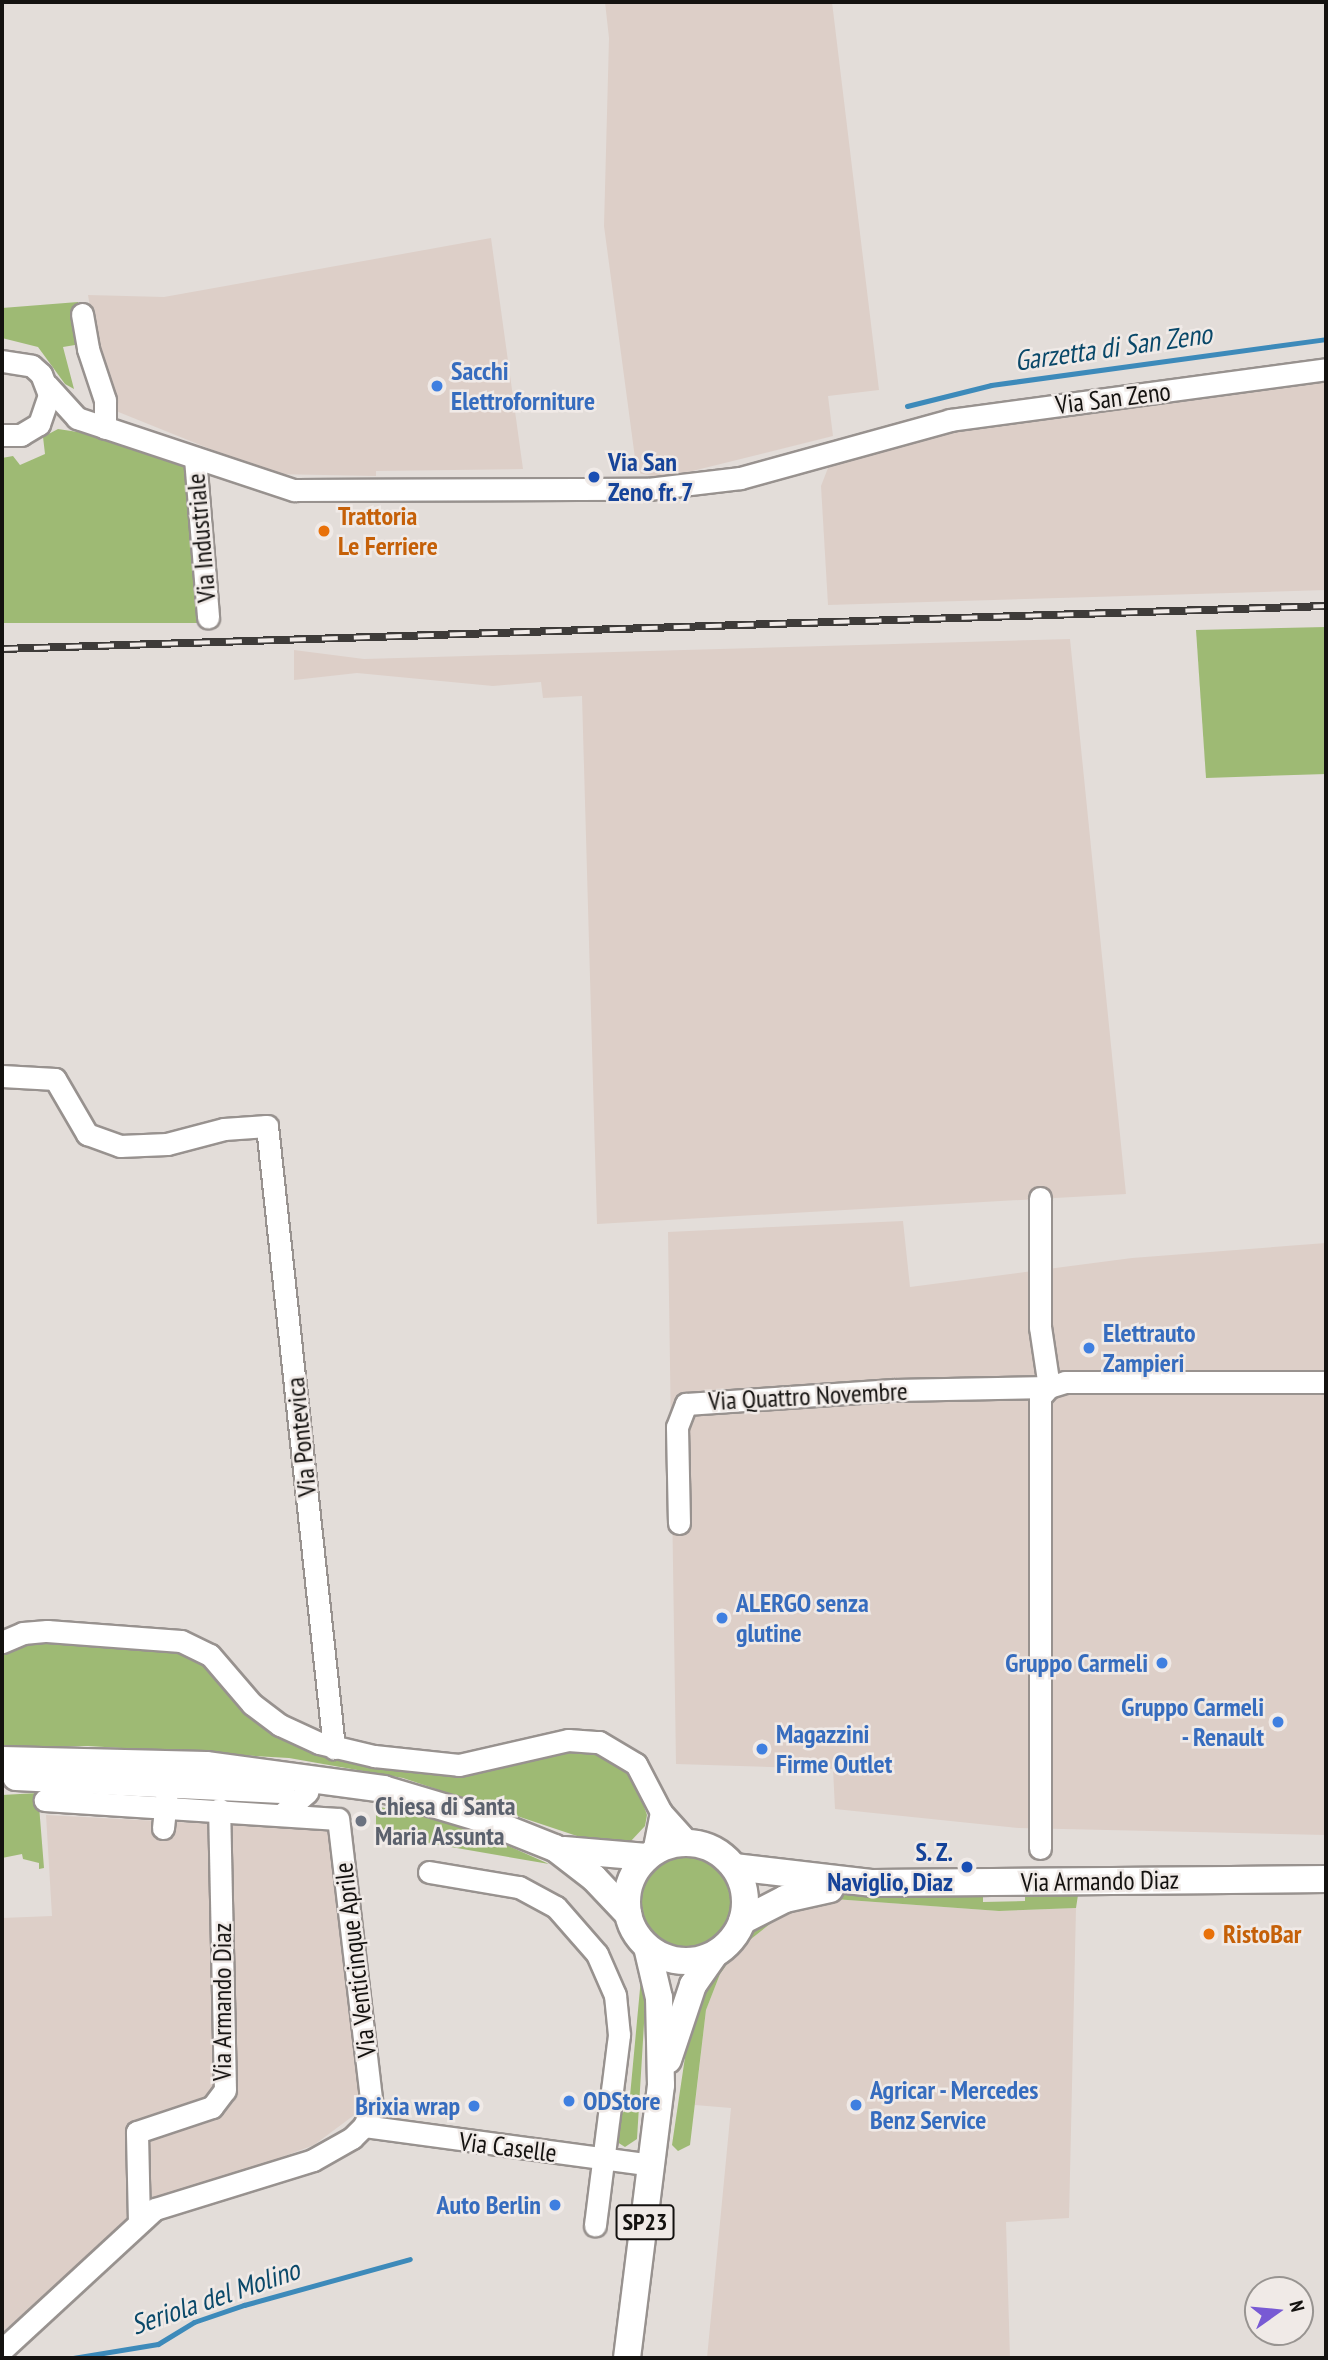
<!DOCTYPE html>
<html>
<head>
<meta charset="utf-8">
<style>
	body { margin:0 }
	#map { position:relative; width:1328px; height:2360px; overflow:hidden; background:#e3ddd9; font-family:"PT Sans Narrow",sans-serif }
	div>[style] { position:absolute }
	.built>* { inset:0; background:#ddcfc8 }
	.green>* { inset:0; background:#9eba74 }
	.round { border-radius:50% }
	.stream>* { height:5px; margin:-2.5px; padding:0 2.5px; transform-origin:2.5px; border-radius:2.5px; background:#3d8aba }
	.roads { filter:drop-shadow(2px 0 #98928f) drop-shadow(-2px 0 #98928f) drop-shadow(0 2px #98928f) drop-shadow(0 -2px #98928f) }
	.minor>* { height:21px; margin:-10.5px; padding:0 10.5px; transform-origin:10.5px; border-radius:10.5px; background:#fff }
	.major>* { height:26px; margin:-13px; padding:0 13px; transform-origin:13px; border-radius:13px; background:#fff }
	.major>.ring { margin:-13px; padding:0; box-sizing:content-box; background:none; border:26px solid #fff; border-radius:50% }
	.rail>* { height:8px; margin-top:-4px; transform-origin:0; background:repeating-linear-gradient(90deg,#f0eae7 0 16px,#3e3b39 0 32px); box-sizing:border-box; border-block:2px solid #3e3b39 }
	.dots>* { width:19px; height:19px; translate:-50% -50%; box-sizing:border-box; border:4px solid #f0eae7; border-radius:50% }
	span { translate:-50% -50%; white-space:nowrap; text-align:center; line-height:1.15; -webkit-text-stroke:5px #f0eae7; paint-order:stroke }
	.shield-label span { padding:2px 5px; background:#f0eae7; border:2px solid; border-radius:5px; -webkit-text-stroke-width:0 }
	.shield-label { font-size:24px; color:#141210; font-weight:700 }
	.shop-label { font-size:26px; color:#366cbe; font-weight:700 }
	.left { translate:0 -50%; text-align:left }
	.right { translate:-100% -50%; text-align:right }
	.street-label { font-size:26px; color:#141210 }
	.transit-label { font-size:26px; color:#164399; font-weight:700 }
	.food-label { font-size:26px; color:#c56008; font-weight:700 }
	.worship-label { font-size:26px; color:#5b616d; font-weight:700 }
	.water-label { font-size:28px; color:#094869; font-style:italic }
	.frame { position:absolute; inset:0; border:4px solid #141210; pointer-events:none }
	.north { position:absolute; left:1244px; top:2276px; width:70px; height:70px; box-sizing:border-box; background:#f0eae7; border:2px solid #989491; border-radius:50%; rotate:75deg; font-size:19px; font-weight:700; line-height:28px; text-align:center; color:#141210 }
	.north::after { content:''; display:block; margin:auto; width:24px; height:32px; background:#785ad4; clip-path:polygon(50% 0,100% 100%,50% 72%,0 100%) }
</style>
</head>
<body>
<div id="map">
	<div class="built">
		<i style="clip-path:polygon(605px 2px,832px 2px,879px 390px,828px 396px,833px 436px,664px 478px,637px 473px,604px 226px,609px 38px)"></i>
		<i style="clip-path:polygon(491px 238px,523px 469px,376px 471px,376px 476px,272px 474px,116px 411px,96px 344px,88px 295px,164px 297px)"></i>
		<i style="clip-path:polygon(1326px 380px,1326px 590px,828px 605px,821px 486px,828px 468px,899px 443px,989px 424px)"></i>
		<i style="clip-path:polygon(1070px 639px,1126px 1194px,597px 1224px,582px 696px,543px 698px,541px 682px,493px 686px,357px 673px,294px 680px,294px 650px,364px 659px)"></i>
		<i style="clip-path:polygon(903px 1221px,910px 1287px,1132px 1258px,1326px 1243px,1326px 1835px,1019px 1828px,835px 1809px,833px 1769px,676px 1764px,668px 1232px)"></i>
		<i style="clip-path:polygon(46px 1815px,288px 1828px,337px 1826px,365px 2107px,314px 2145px,235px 2175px,166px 2193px,2px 2332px,2px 1918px,52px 1916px)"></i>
		<i style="clip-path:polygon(834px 1899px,999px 1911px,1076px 1908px,1069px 2218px,1006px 2222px,1010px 2358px,707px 2358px,731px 2108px,695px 2105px,706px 2010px,720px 1974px,737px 1950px,780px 1916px)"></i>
	</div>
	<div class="green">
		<i style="clip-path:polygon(78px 302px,81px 344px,63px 347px,74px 389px,65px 384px,38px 347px,2px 338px,2px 308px)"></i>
		<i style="clip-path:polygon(58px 429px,91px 434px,190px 466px,204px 623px,2px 623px,2px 458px,13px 456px,20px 465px,45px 454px,43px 437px)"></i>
		<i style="clip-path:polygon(1326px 627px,1326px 774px,1206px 778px,1196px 630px)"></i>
		<i style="clip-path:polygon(71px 1640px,172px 1647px,209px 1665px,265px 1725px,473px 1772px,557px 1751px,596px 1749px,626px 1768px,635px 1780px,647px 1815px,645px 1826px,630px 1842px,592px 1841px,403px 1778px,289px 1758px,88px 1746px,2px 1748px,2px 1651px,32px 1642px)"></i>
		<i style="clip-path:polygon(38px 1793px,44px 1868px,39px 1869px,39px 1863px,23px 1859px,22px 1854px,2px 1858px,2px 1795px)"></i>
		<i style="clip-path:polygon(376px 1806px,466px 1827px,549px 1864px,376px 1834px)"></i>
		<i class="round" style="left:639px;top:1855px;width:94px;height:94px"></i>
		<i style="clip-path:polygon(983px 1890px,983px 1902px,1025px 1901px,1025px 1895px,1072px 1890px,1078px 1895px,1076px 1908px,999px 1911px,834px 1899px,780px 1916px,737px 1950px,720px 1974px,706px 2010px,690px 2145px,678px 2151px,672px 2145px,692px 2010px,752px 1926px,829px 1895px)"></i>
		<i style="clip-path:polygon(641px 1978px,646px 1991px,637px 2139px,625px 2147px,614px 2140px,614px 2121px,629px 2107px)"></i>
	</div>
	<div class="stream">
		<i style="left:907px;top:406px;width:87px;rotate:-14deg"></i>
		<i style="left:991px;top:385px;width:338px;rotate:-7.8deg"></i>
		<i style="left:73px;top:2358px;width:86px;rotate:-9.4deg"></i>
		<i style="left:158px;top:2344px;width:42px;rotate:-31.4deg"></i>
		<i style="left:194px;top:2322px;width:53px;rotate:-18.8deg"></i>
		<i style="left:244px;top:2305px;width:172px;rotate:-15.5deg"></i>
	</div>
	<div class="roads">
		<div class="minor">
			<i style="left:82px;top:314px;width:36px;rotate:80deg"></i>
			<i style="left:88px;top:349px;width:54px;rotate:71.6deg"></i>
			<i style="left:105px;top:400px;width:28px;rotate:90deg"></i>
			<i style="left:2px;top:361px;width:30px;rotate:9deg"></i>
			<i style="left:32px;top:366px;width:12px;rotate:42deg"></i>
			<i style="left:41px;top:374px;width:22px;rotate:69deg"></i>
			<i style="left:49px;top:395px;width:31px;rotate:109deg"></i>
			<i style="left:39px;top:424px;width:21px;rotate:149deg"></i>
			<i style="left:21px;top:435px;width:19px;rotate:180deg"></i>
			<i style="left:47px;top:385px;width:45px;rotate:47.7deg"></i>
			<i style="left:77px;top:418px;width:229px;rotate:18.4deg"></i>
			<i style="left:294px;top:490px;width:354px;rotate:-0.2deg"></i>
			<i style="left:648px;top:489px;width:93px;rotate:-6.8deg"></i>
			<i style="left:740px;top:478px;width:218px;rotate:-15.4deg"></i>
			<i style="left:950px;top:420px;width:379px;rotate:-7.7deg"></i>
			<i style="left:195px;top:458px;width:160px;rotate:85.3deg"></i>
			<i style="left:2px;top:1076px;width:53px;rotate:3.2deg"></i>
			<i style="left:55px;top:1079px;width:64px;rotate:59.8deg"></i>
			<i style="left:87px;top:1134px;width:35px;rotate:20deg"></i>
			<i style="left:120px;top:1146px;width:47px;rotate:-2.4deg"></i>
			<i style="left:167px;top:1144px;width:59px;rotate:-14.7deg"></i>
			<i style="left:224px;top:1129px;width:43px;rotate:-4deg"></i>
			<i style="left:267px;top:1126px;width:626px;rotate:83.85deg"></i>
			<i style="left:679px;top:1523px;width:96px;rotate:-91.2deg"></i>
			<i style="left:677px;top:1427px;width:25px;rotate:-69deg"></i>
			<i style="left:686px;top:1404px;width:208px;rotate:-3.9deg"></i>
			<i style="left:894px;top:1390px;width:155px;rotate:-1.1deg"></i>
			<i style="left:1049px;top:1387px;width:61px;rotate:-98.5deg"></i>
			<i style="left:1040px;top:1327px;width:129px;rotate:-90deg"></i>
			<i style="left:2px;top:1642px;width:23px;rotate:-23deg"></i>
			<i style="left:23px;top:1633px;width:24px;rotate:-5deg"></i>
			<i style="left:47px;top:1631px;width:134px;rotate:4.3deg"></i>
			<i style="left:181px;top:1641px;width:32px;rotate:26deg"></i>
			<i style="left:210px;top:1655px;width:65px;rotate:49.4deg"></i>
			<i style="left:252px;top:1704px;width:35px;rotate:37deg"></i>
			<i style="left:280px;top:1725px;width:43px;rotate:24.8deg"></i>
			<i style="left:319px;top:1743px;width:57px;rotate:13.3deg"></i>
			<i style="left:374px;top:1756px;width:85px;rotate:6deg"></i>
			<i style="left:459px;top:1765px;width:112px;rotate:-12.9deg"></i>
			<i style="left:568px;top:1740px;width:31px;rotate:4deg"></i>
			<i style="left:599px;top:1742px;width:43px;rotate:30.7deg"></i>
			<i style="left:636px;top:1764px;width:54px;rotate:62.5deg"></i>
			<i style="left:661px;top:1812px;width:40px;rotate:48deg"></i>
			<i style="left:281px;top:1815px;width:35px;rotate:-41deg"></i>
			<i style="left:163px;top:1828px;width:37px;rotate:-84deg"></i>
			<i style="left:1040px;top:1848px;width:451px;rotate:-90deg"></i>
			<i style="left:1040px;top:1397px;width:13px;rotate:-48deg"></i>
			<i style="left:1049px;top:1387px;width:17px;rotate:-17deg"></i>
			<i style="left:1065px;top:1382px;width:261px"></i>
			<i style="left:653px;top:1852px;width:41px;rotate:-78.7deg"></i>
			<i style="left:429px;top:1872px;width:91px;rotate:9.5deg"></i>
			<i style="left:519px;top:1887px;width:42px;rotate:28.4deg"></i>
			<i style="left:556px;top:1907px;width:62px;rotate:48.9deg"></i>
			<i style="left:597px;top:1954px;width:45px;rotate:66.3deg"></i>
			<i style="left:615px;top:1995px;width:40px;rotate:84.3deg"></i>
			<i style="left:619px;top:2035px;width:192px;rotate:97.2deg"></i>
			<i style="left:364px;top:2126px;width:291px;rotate:7.7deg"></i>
			<i style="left:139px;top:2222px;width:90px;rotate:-91.3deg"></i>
			<i style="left:137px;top:2132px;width:79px;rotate:-18.4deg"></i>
			<i style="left:212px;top:2107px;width:21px;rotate:-53deg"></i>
			<i style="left:225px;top:2090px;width:281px;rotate:-91.2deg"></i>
			<i style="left:2px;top:2350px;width:208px;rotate:-42.7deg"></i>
			<i style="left:155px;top:2209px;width:165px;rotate:-17.2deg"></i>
			<i style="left:313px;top:2160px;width:45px;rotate:-29.4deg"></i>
			<i style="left:352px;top:2138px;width:17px;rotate:-45deg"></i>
			<i style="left:364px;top:2126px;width:21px;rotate:-67deg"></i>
			<i style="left:372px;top:2107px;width:290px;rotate:-96.7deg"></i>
			<i style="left:338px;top:1819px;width:294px;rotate:-176.3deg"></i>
		</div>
		<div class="major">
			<i style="left:2px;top:1760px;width:204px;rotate:1.4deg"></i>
			<i style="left:206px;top:1765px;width:179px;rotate:7.7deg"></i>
			<i style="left:383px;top:1789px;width:98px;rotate:16.6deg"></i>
			<i style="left:477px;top:1817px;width:84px;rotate:21.7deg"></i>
			<i style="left:555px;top:1848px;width:49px;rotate:37.6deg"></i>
			<i style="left:594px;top:1878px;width:50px;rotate:46.6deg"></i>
			<i style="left:16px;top:1777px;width:266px;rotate:2.8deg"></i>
			<i class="ring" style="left:627px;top:1843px;width:92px;height:92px"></i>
			<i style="left:564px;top:1850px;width:83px;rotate:4.8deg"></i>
			<i style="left:734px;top:1867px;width:140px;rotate:6.6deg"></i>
			<i style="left:873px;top:1883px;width:453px;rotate:-0.5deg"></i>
			<i style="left:742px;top:1921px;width:48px;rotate:-27.1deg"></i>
			<i style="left:785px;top:1899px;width:46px;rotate:-12.5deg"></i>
			<i style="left:668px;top:2060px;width:79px;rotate:-71.6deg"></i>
			<i style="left:693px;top:1985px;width:37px;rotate:-55deg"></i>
			<i style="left:627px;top:2358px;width:275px;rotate:-82.9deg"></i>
			<i style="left:661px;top:2085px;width:87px;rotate:-91.3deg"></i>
			<i style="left:659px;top:1998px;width:52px;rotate:-103.2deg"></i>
		</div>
	</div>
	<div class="rail">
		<i style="left:2px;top:649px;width:1325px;rotate:-1.86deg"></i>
	</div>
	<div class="dots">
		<i style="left:437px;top:386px;background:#3f7fe0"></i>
		<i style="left:594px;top:477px;background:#1a4fb4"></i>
		<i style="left:324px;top:531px;background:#e8710a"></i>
		<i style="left:1089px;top:1348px;background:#3f7fe0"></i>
		<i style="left:722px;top:1618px;background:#3f7fe0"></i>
		<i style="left:1162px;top:1663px;background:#3f7fe0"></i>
		<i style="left:1278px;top:1722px;background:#3f7fe0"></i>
		<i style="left:762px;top:1749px;background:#3f7fe0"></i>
		<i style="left:361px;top:1821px;background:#6b7280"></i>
		<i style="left:967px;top:1867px;background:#1a4fb4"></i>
		<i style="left:1209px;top:1934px;background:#e8710a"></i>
		<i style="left:569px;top:2101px;background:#3f7fe0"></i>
		<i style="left:856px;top:2105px;background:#3f7fe0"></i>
		<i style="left:474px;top:2106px;background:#3f7fe0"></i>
		<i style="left:555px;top:2205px;background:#3f7fe0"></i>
	</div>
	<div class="shield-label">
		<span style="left:645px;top:2222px">SP23</span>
	</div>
	<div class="shop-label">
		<span class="left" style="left:451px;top:386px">Sacchi<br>Elettroforniture</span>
		<span class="left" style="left:1103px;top:1348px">Elettrauto<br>Zampieri</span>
		<span class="left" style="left:736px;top:1618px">ALERGO senza<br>glutine</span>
		<span class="right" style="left:1148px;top:1663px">Gruppo Carmeli</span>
		<span class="right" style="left:1264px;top:1722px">Gruppo Carmeli<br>- Renault</span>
		<span class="left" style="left:776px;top:1749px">Magazzini<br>Firme Outlet</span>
		<span class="left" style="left:870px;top:2105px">Agricar - Mercedes<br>Benz Service</span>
		<span class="left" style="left:583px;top:2101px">ODStore</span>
		<span class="right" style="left:460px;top:2106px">Brixia wrap</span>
		<span class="right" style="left:541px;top:2205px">Auto Berlin</span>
	</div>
	<div class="street-label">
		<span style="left:1113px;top:398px;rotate:-7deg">Via San Zeno</span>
		<span style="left:201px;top:538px;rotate:-95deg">Via Industriale</span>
		<span style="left:808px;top:1396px;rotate:-3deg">Via Quattro Novembre</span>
		<span style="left:301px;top:1437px;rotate:-96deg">Via Pontevica</span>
		<span style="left:1100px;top:1881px;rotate:-1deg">Via Armando Diaz</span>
		<span style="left:355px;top:1960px;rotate:-97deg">Via Venticinque Aprile</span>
		<span style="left:222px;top:2002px;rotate:-90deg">Via Armando Diaz</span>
		<span style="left:508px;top:2147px;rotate:7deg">Via Caselle</span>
	</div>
	<div class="transit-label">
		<span class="left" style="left:608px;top:477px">Via San<br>Zeno fr. 7</span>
		<span class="right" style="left:953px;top:1867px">S. Z.<br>Naviglio, Diaz</span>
	</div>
	<div class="food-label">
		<span class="left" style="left:338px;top:531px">Trattoria<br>Le Ferriere</span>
		<span class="left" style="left:1223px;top:1934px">RistoBar</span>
	</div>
	<div class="worship-label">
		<span class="left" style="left:375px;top:1821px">Chiesa di Santa<br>Maria Assunta</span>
	</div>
	<div class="water-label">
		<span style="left:1113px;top:347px;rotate:-8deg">Garzetta di San Zeno</span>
		<span style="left:215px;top:2297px;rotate:-19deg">Seriola del Molino</span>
	</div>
	<div class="frame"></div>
	<div class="north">N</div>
</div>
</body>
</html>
